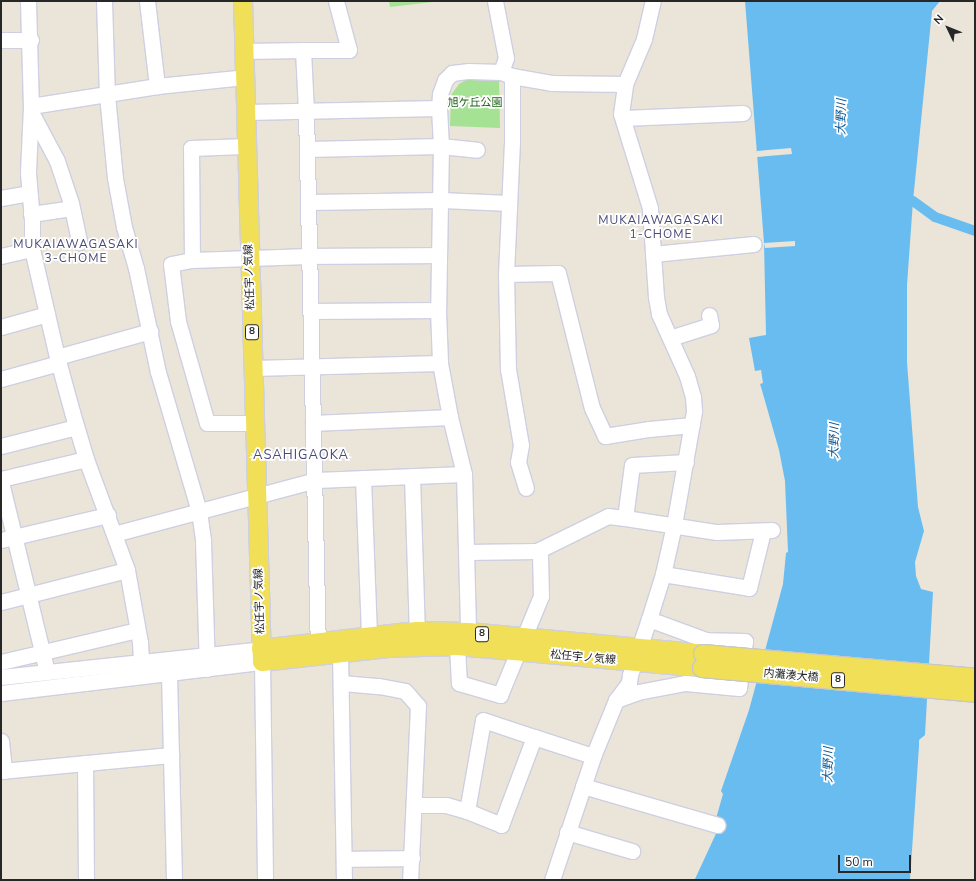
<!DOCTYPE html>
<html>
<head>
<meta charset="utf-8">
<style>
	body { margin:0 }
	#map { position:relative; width:976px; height:881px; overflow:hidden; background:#eae5d8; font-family:"Nunito Sans","Noto Sans JP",sans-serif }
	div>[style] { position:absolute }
	.green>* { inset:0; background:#a5e293 }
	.water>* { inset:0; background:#69bcef }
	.pier>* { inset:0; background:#eae5d8 }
	.canal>* { height:10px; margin:-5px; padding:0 5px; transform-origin:5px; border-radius:5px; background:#69bcef }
	.roads { filter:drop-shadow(1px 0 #cecfe1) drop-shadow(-1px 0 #cecfe1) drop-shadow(0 1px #cecfe1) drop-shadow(0 -1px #cecfe1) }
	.minor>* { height:15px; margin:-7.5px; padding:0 7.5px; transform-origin:7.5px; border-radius:7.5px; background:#fff }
	.major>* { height:18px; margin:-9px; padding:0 9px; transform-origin:9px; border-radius:9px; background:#f1df57 }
	.bridges { filter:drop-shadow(1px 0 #c7c7c7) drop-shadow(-1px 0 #c7c7c7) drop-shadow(0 1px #c7c7c7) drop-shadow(0 -1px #c7c7c7) }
	.major-bridge>* { height:18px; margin:-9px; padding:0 9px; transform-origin:9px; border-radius:9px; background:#f1df57 }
	span { translate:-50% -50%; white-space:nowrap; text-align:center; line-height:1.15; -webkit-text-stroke:3.5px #fff; paint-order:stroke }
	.shield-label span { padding:1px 3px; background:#fff; border:1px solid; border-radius:3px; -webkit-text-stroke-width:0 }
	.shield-label { font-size:10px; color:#272727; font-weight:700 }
	.park-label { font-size:11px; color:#1f6318 }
	.street-label { font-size:11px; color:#272727 }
	.water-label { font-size:12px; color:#0c5797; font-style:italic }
	.neighbourhood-label { font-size:12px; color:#484b78; letter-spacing:1px }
	.quarter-label { font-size:13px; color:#484b78; letter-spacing:1px }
	.frame { position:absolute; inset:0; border:2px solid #272727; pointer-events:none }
	.north { position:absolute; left:928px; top:8px; width:40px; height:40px; -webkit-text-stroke:3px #fff; paint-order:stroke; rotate:313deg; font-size:11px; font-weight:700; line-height:16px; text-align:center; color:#272727 }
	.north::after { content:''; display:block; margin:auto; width:14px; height:18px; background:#272727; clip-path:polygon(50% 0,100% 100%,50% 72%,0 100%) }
	.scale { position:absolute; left:838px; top:855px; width:73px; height:18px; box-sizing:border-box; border:2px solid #272727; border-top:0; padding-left:5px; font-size:12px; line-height:14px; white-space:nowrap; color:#272727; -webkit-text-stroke:3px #fff; paint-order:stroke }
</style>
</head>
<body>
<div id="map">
	<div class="green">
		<i style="clip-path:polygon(389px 1px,441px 1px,390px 7px)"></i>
		<i style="clip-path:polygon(469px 78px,499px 79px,500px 128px,450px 126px,451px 95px,459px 84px)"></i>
	</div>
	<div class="water">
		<i style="clip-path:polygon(745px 1px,940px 1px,932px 11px,913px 201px,907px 285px,907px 362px,918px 507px,924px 531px,915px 562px,916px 576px,921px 589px,933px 592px,925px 735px,919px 740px,919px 746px,910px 880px,695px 879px,720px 825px,715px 822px,723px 794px,721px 791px,749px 710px,783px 584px,786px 553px,788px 552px,785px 481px,779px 450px,761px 387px,760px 384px,763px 383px,761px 370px,755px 371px,749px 338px,766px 335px,764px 243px)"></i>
	</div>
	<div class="pier">
		<i style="clip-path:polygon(791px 148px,792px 154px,757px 157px,757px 151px)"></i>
		<i style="clip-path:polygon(795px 241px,795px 246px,765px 248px,764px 243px)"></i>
	</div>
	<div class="canal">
		<i style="left:913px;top:201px;width:27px;rotate:36deg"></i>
		<i style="left:935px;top:217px;width:42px;rotate:19.3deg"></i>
	</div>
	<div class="roads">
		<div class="minor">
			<i style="left:28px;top:1px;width:105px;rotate:88.4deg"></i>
			<i style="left:31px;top:106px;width:67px;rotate:92.6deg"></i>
			<i style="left:28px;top:173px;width:47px;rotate:85.1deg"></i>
			<i style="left:32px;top:220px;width:29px;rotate:90deg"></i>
			<i style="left:32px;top:249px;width:111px;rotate:77deg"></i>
			<i style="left:57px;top:357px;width:57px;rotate:74.7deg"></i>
			<i style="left:72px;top:412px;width:49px;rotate:73.4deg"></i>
			<i style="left:86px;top:459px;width:118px;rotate:69.7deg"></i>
			<i style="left:127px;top:570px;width:73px;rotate:79.8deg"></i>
			<i style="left:140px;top:642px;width:34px;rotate:87deg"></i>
			<i style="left:104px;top:1px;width:94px;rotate:88.2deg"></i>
			<i style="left:107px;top:95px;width:83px;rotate:84.5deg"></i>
			<i style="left:115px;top:178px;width:50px;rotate:79.6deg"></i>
			<i style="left:124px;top:227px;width:43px;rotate:73.7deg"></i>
			<i style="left:136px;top:268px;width:106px;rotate:78.1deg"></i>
			<i style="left:158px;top:372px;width:145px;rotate:73.6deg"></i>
			<i style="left:199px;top:511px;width:30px;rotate:82deg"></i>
			<i style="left:203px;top:541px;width:128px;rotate:88.2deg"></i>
			<i style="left:147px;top:1px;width:86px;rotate:83.3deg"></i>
			<i style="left:495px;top:1px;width:58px;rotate:79.1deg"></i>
			<i style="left:506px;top:58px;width:15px;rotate:110deg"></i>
			<i style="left:1px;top:40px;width:30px"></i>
			<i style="left:303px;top:50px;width:46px"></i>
			<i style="left:349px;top:50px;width:51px;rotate:-104.9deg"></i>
			<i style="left:244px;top:51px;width:59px;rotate:-1deg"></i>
			<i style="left:303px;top:50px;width:61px;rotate:87.2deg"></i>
			<i style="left:306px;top:111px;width:543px;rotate:88.73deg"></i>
			<i style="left:512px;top:76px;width:66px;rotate:90deg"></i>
			<i style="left:512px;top:142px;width:132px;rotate:92.6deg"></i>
			<i style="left:506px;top:274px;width:95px;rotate:88.8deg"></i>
			<i style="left:508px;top:369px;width:77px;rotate:80.3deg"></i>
			<i style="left:521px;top:445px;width:17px;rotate:100deg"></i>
			<i style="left:518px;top:462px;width:27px;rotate:73deg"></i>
			<i style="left:31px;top:106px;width:128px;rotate:-9deg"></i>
			<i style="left:157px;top:86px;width:88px;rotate:-5.8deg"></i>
			<i style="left:439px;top:108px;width:38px;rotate:87deg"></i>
			<i style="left:441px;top:146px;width:164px;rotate:91deg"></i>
			<i style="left:438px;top:310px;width:53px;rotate:87.8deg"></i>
			<i style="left:440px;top:363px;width:55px;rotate:79.5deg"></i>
			<i style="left:450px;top:417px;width:59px;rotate:76.2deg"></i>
			<i style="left:31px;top:112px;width:55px;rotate:62deg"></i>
			<i style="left:57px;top:161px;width:44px;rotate:71.6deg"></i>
			<i style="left:71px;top:203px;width:40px;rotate:78deg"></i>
			<i style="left:246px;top:112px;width:193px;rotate:-1.2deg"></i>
			<i style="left:439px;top:108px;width:14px;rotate:-86deg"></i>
			<i style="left:440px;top:94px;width:15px;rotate:-70deg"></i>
			<i style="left:445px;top:80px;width:10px;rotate:-45deg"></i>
			<i style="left:452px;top:73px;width:17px;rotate:-7deg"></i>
			<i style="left:469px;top:71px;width:32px;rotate:2deg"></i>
			<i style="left:501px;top:72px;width:12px;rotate:20deg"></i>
			<i style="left:512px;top:76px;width:40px;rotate:10deg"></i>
			<i style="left:551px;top:83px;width:74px;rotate:0.8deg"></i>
			<i style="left:623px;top:118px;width:120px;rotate:-2.4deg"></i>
			<i style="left:307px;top:149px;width:134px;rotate:-1.3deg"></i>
			<i style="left:441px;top:146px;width:36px;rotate:6deg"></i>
			<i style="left:1px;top:198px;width:28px;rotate:-10deg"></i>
			<i style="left:308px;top:202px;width:133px;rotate:-0.9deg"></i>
			<i style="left:441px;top:200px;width:68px;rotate:2.5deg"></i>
			<i style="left:31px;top:214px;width:41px;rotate:-8.3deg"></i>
			<i style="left:653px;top:254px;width:101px;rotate:-5.7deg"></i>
			<i style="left:1px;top:256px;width:32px;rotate:-13deg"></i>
			<i style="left:192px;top:260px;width:112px;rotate:-90.5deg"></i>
			<i style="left:191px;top:148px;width:55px;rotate:-2.1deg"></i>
			<i style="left:506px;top:274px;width:52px;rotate:-1.1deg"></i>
			<i style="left:558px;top:273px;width:139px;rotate:75.9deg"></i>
			<i style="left:592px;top:408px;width:31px;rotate:65deg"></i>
			<i style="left:605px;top:436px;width:45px;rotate:-9deg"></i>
			<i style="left:649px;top:429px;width:43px;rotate:-5.3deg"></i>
			<i style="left:310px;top:311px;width:128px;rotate:-0.4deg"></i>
			<i style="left:1px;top:327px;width:48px;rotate:-15.8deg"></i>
			<i style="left:670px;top:338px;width:43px;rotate:-17.6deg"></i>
			<i style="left:711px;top:325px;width:10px;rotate:-101deg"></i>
			<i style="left:57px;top:357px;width:97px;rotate:-15.6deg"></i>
			<i style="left:253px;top:368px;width:187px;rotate:-1.5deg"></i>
			<i style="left:1px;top:379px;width:60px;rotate:-15.4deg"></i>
			<i style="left:254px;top:423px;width:47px;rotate:180deg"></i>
			<i style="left:207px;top:423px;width:106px;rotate:-105.9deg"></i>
			<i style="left:178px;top:321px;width:57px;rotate:-97deg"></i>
			<i style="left:171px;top:264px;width:21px;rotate:-11deg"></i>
			<i style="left:192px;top:260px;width:117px;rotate:-2deg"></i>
			<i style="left:309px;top:256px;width:130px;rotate:-0.4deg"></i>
			<i style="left:313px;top:423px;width:137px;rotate:-2.5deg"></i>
			<i style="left:1px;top:446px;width:77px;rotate:-14.2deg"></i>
			<i style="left:412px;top:476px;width:155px;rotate:88.2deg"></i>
			<i style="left:363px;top:478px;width:157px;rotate:87.8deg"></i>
			<i style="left:1px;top:479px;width:87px;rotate:-13.2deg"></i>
			<i style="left:1px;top:482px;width:195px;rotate:76.4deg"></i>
			<i style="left:625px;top:518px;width:93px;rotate:8.7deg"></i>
			<i style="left:717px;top:532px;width:55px;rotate:-2.1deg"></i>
			<i style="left:114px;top:534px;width:209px;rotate:-15deg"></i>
			<i style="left:316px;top:480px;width:148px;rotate:-2.3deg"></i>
			<i style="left:464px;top:474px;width:158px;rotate:88.5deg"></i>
			<i style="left:468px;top:632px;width:18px;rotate:128deg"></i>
			<i style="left:457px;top:646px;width:37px;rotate:87deg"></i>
			<i style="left:459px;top:683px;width:43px;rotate:16.3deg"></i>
			<i style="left:500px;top:695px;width:107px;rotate:-67.5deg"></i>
			<i style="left:541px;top:596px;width:40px;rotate:-91.4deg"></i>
			<i style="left:540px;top:556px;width:6px;rotate:-121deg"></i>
			<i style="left:1px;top:540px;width:110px;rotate:-13.2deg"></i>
			<i style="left:467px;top:552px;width:70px;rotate:-0.8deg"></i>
			<i style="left:537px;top:551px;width:79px;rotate:-26.2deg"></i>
			<i style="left:608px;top:516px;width:17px;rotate:7deg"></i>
			<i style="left:625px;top:518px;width:53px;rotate:-82.5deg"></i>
			<i style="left:632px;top:465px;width:54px;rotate:-3.2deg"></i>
			<i style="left:663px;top:574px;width:87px;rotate:9.2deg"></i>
			<i style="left:749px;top:588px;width:59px;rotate:-76.2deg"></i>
			<i style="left:1px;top:602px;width:130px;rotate:-14.3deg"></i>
			<i style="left:340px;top:652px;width:228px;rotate:89deg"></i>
			<i style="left:1px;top:662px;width:140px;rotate:-13.2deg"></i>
			<i style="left:169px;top:674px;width:206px;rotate:88.6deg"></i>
			<i style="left:1px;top:677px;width:262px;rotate:-6.1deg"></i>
			<i style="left:342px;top:683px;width:37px;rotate:5deg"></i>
			<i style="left:379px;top:686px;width:26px;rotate:11deg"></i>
			<i style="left:405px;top:691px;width:20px;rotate:49deg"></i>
			<i style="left:418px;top:706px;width:174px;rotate:92.6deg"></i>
			<i style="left:1px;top:693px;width:263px;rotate:-6.8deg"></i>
			<i style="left:262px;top:662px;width:218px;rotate:89.2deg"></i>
			<i style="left:616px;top:700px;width:21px;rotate:-53deg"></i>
			<i style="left:629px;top:683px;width:8px;rotate:-83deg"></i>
			<i style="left:630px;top:675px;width:59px;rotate:-71.3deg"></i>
			<i style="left:1px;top:741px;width:30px;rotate:84deg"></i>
			<i style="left:85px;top:763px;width:117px;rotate:89.5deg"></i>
			<i style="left:1px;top:771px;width:171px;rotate:-5.4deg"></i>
			<i style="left:583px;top:786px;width:140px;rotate:16.2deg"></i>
			<i style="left:414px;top:805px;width:32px"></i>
			<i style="left:446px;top:805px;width:22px;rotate:16deg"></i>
			<i style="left:467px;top:811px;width:37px;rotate:22deg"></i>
			<i style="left:501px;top:825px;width:94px;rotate:-69.4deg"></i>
			<i style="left:534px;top:737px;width:62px;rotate:17.9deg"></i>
			<i style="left:467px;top:811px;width:92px;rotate:-80deg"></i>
			<i style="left:483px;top:720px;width:54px;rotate:18.4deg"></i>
			<i style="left:567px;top:832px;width:68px;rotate:16.3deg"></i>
			<i style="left:344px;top:859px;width:68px;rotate:-0.8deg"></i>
			<i style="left:552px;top:880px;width:133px;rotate:-71.6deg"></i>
			<i style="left:594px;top:754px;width:58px;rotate:-67.8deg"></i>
			<i style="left:616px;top:700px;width:23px;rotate:-20deg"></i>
			<i style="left:638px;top:692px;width:48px;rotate:-10.8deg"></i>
			<i style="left:685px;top:683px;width:54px;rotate:5.3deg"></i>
			<i style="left:739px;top:688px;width:47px;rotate:-82.7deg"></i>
			<i style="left:745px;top:641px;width:39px;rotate:-179deg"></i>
			<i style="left:706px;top:640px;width:61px;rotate:-159.8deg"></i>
			<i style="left:649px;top:619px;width:47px;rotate:-72.7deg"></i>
			<i style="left:663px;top:574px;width:50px;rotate:-77.3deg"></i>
			<i style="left:674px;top:525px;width:116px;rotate:-80deg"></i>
			<i style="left:694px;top:411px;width:14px;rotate:-94deg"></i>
			<i style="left:693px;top:397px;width:22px;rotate:-106deg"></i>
			<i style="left:687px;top:376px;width:68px;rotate:-114.3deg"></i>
			<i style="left:659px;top:314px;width:17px;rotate:-100deg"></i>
			<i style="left:656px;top:297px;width:89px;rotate:-93.9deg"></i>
			<i style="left:650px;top:208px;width:98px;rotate:-107.1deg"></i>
			<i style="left:621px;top:114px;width:30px;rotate:-82deg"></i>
			<i style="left:625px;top:84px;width:49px;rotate:-67.1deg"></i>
			<i style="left:644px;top:39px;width:39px;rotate:-77deg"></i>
		</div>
		<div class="major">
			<i style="left:243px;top:1px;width:661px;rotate:88.35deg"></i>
			<i style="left:262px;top:662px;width:127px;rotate:-6.3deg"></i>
			<i style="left:388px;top:648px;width:69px;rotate:-1.7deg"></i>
			<i style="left:457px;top:646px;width:246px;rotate:5.1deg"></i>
			<i style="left:261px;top:649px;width:157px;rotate:-6.6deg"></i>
			<i style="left:417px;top:631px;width:51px;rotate:1.1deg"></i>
			<i style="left:468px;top:632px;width:236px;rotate:5.3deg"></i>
		</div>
	</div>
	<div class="bridges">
		<div class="major-bridge">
			<i style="left:703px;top:654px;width:273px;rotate:5deg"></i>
			<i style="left:702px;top:668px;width:274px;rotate:5.2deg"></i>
		</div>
	</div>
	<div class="shield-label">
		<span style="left:252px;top:332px">8</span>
		<span style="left:482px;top:634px">8</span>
		<span style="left:838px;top:680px">8</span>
	</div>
	<div class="park-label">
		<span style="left:475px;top:103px">旭ケ丘公園</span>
	</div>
	<div class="street-label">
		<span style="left:250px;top:277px;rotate:-92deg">松任宇ノ気線</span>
		<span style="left:260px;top:601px;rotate:-92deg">松任宇ノ気線</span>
		<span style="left:583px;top:658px;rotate:5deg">松任宇ノ気線</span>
		<span style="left:791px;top:676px;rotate:5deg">内灘湊大橋</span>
	</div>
	<div class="water-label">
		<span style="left:842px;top:117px;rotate:-89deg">大野川</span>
		<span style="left:835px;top:441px;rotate:-89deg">大野川</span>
		<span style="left:829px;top:765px;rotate:-89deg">大野川</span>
	</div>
	<div class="neighbourhood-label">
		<span style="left:661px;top:228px">MUKAIAWAGASAKI<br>1-CHOME</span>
		<span style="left:76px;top:252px">MUKAIAWAGASAKI<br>3-CHOME</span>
	</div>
	<div class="quarter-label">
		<span style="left:301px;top:455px">ASAHIGAOKA</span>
	</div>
	<div class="frame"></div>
	<div class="north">N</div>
	<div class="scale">50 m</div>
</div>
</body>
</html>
